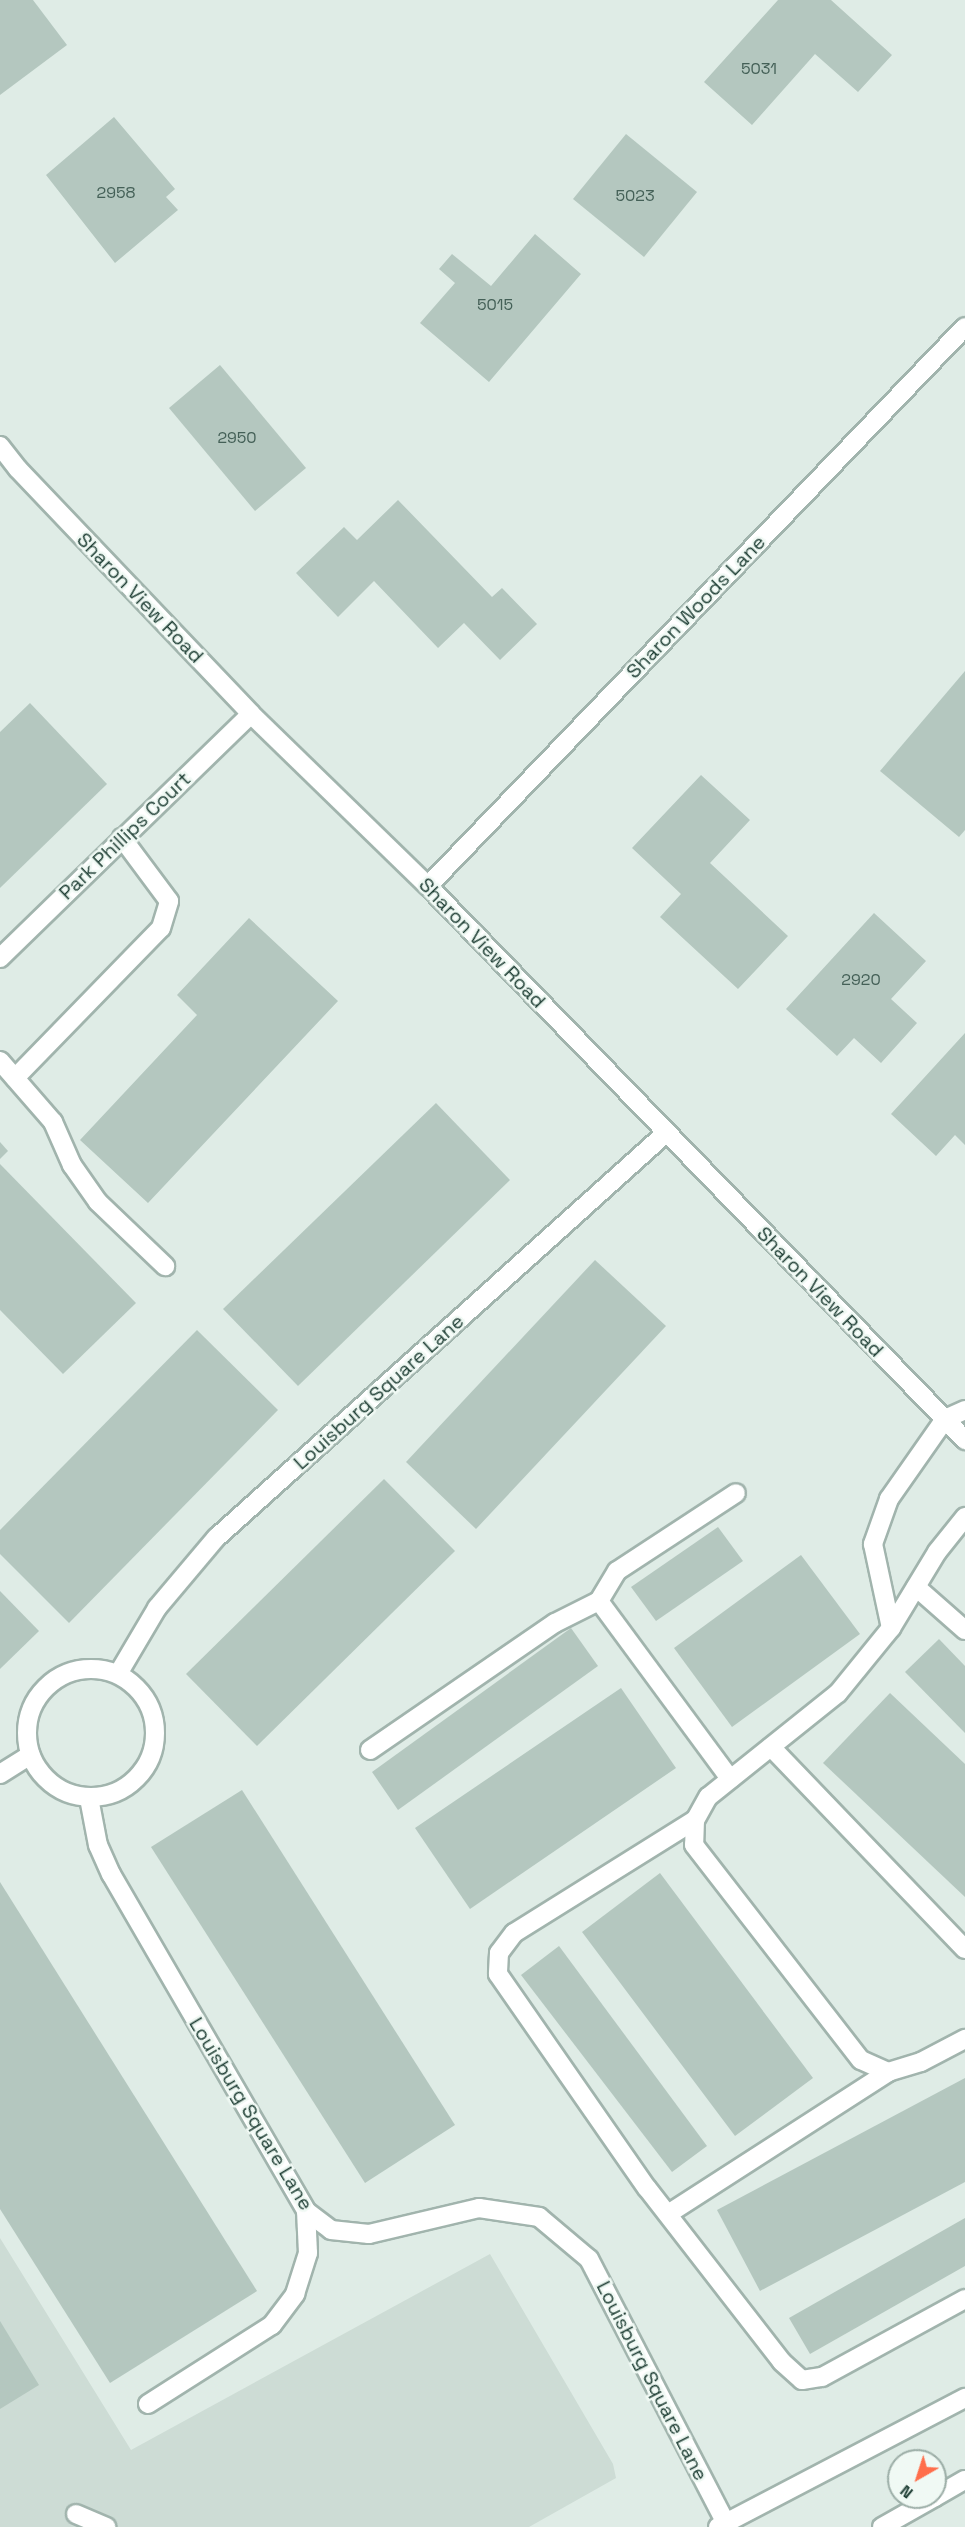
<!DOCTYPE html>
<html>
<head>
<meta charset="utf-8">
<style>
	body { margin:0 }
	#map { position:relative; width:965px; height:2527px; overflow:hidden; background:#dfece6; font-family:"Space Grotesk",sans-serif }
	div>[style] { position:absolute }
	.built>* { inset:0; background:#cddcd5 }
	.building>* { inset:0; background:#b4c7bf }
	.roads { filter:drop-shadow(2px 0 #a1b4ad) drop-shadow(-2px 0 #a1b4ad) drop-shadow(0 2px #a1b4ad) drop-shadow(0 -2px #a1b4ad) }
	.service>* { height:18px; margin:-9px; padding:0 9px; transform-origin:9px; border-radius:9px; background:#fff }
	.minor>* { height:18px; margin:-9px; padding:0 9px; transform-origin:9px; border-radius:9px; background:#fff }
	.minor>.ring { margin:-9px; padding:0; box-sizing:content-box; background:none; border:18px solid #fff; border-radius:50% }
	.tertiary>* { height:18px; margin:-9px; padding:0 9px; transform-origin:9px; border-radius:9px; background:#fff }
	.secondary>* { height:18px; margin:-9px; padding:0 9px; transform-origin:9px; border-radius:9px; background:#fff }
	span { translate:-50% -50%; white-space:nowrap; text-align:center; line-height:1.15; -webkit-text-stroke:5px #f0f9f4; paint-order:stroke }
	.number-label { font-size:16px; color:#446057 }
	.number-label span { -webkit-text-stroke-width:0 }
	.street-label { font-size:20px; color:#1e3e34 }
	.north { position:absolute; left:887px; top:2449px; width:60px; height:60px; box-sizing:border-box; background:#f0f9f4; border:2px solid #9caea7; border-radius:50%; rotate:219deg; font-size:16px; font-weight:700; line-height:24px; text-align:center; color:#1e3e34 }
	.north::after { content:''; display:block; margin:auto; width:21px; height:27px; background:#ff6e4b; clip-path:polygon(50% 0,100% 100%,50% 72%,0 100%) }
</style>
</head>
<body>
<div id="map">
	<div class="built">
		<i style="clip-path:polygon(0 2238px,131px 2450px,490px 2254px,613px 2464px,616px 2478px,529px 2527px,0 2527px)"></i>
	</div>
	<div class="building">
		<i style="clip-path:polygon(0 0,33px 0,67px 45px,0 95px)"></i>
		<i style="clip-path:polygon(778px 0,831px 0,892px 55px,858px 92px,815px 54px,752px 125px,704px 82px)"></i>
		<i style="clip-path:polygon(114px 117px,175px 189px,166px 197px,178px 210px,115px 263px,46px 175px)"></i>
		<i style="clip-path:polygon(626px 134px,697px 192px,644px 257px,573px 199px)"></i>
		<i style="clip-path:polygon(535px 234px,581px 274px,489px 382px,420px 323px,455px 283px,439px 269px,452px 254px,491px 286px)"></i>
		<i style="clip-path:polygon(220px 365px,306px 468px,255px 511px,169px 408px)"></i>
		<i style="clip-path:polygon(398px 500px,492px 597px,502px 588px,537px 624px,500px 660px,464px 623px,438px 648px,374px 581px,338px 617px,296px 573px,344px 527px,357px 540px)"></i>
		<i style="clip-path:polygon(965px 671px,965px 830px,959px 837px,880px 771px)"></i>
		<i style="clip-path:polygon(30px 703px,107px 784px,0 888px,0 732px)"></i>
		<i style="clip-path:polygon(701px 775px,750px 820px,710px 863px,788px 936px,738px 989px,660px 917px,681px 894px,632px 848px)"></i>
		<i style="clip-path:polygon(874px 913px,926px 961px,891px 999px,917px 1023px,881px 1063px,854px 1038px,837px 1056px,786px 1009px)"></i>
		<i style="clip-path:polygon(249px 918px,338px 1001px,148px 1203px,80px 1140px,197px 1015px,177px 995px)"></i>
		<i style="clip-path:polygon(965px 1033px,965px 1145px,955px 1135px,936px 1156px,891px 1114px)"></i>
		<i style="clip-path:polygon(436px 1103px,510px 1180px,298px 1386px,223px 1309px)"></i>
		<i style="clip-path:polygon(0 1142px,8px 1151px,0 1159px)"></i>
		<i style="clip-path:polygon(0 1164px,136px 1303px,63px 1374px,0 1310px)"></i>
		<i style="clip-path:polygon(595px 1260px,666px 1326px,476px 1529px,406px 1462px)"></i>
		<i style="clip-path:polygon(197px 1330px,278px 1410px,69px 1623px,0 1554px,0 1530px)"></i>
		<i style="clip-path:polygon(384px 1479px,455px 1551px,257px 1746px,186px 1674px)"></i>
		<i style="clip-path:polygon(718px 1527px,743px 1561px,656px 1621px,631px 1587px)"></i>
		<i style="clip-path:polygon(801px 1555px,860px 1634px,732px 1727px,674px 1648px)"></i>
		<i style="clip-path:polygon(0 1591px,39px 1631px,0 1669px)"></i>
		<i style="clip-path:polygon(571px 1628px,598px 1666px,398px 1810px,372px 1772px)"></i>
		<i style="clip-path:polygon(939px 1639px,965px 1666px,965px 1733px,905px 1672px)"></i>
		<i style="clip-path:polygon(621px 1688px,676px 1768px,470px 1909px,415px 1828px)"></i>
		<i style="clip-path:polygon(890px 1693px,965px 1764px,965px 1897px,823px 1763px)"></i>
		<i style="clip-path:polygon(242px 1790px,455px 2125px,365px 2183px,151px 1847px)"></i>
		<i style="clip-path:polygon(660px 1873px,813px 2078px,735px 2136px,582px 1932px)"></i>
		<i style="clip-path:polygon(0 1882px,257px 2291px,110px 2383px,0 2209px)"></i>
		<i style="clip-path:polygon(559px 1946px,707px 2146px,672px 2172px,521px 1975px)"></i>
		<i style="clip-path:polygon(965px 2078px,965px 2182px,760px 2291px,717px 2210px)"></i>
		<i style="clip-path:polygon(965px 2218px,965px 2266px,810px 2354px,789px 2318px)"></i>
		<i style="clip-path:polygon(0 2321px,39px 2385px,0 2409px)"></i>
	</div>
	<div class="roads">
		<div class="service">
			<i style="left:15px;top:1078px;width:209px;rotate:-45.8deg"></i>
			<i style="left:161px;top:928px;width:28px;rotate:-73deg"></i>
			<i style="left:169px;top:901px;width:79px;rotate:-126.7deg"></i>
			<i style="left:945px;top:1419px;width:98px;rotate:125deg"></i>
			<i style="left:889px;top:1499px;width:48px;rotate:109.6deg"></i>
			<i style="left:873px;top:1544px;width:86px;rotate:77.9deg"></i>
			<i style="left:891px;top:1628px;width:89px;rotate:-58.8deg"></i>
			<i style="left:937px;top:1552px;width:45px;rotate:-51.3deg"></i>
			<i style="left:916px;top:1587px;width:65px;rotate:41.3deg"></i>
			<i style="left:599px;top:1601px;width:221px;rotate:53.6deg"></i>
			<i style="left:891px;top:1628px;width:84px;rotate:129.2deg"></i>
			<i style="left:838px;top:1693px;width:166px;rotate:141.3deg"></i>
			<i style="left:708px;top:1797px;width:26px;rotate:119deg"></i>
			<i style="left:695px;top:1820px;width:25px;rotate:92deg"></i>
			<i style="left:694px;top:1845px;width:272px;rotate:52.2deg"></i>
			<i style="left:861px;top:2060px;width:30px;rotate:24deg"></i>
			<i style="left:888px;top:2072px;width:34px;rotate:-17deg"></i>
			<i style="left:921px;top:2062px;width:50px;rotate:-27.6deg"></i>
			<i style="left:771px;top:1747px;width:280px;rotate:46.2deg"></i>
			<i style="left:370px;top:1750px;width:224px;rotate:-34.5deg"></i>
			<i style="left:555px;top:1623px;width:49px;rotate:-26.6deg"></i>
			<i style="left:599px;top:1601px;width:35px;rotate:-59deg"></i>
			<i style="left:617px;top:1571px;width:142px;rotate:-33.2deg"></i>
			<i style="left:0;top:1774px;width:36px;rotate:-32deg"></i>
			<i style="left:695px;top:1820px;width:213px;rotate:148deg"></i>
			<i style="left:514px;top:1933px;width:25px;rotate:127deg"></i>
			<i style="left:499px;top:1953px;width:21px;rotate:93deg"></i>
			<i style="left:498px;top:1974px;width:261px;rotate:55.2deg"></i>
			<i style="left:647px;top:2188px;width:220px;rotate:52.2deg"></i>
			<i style="left:782px;top:2362px;width:27px;rotate:42deg"></i>
			<i style="left:802px;top:2380px;width:20px;rotate:-9deg"></i>
			<i style="left:822px;top:2377px;width:163px;rotate:-28.6deg"></i>
			<i style="left:668px;top:2214px;width:262px;rotate:-32.8deg"></i>
			<i style="left:148px;top:2404px;width:147px;rotate:-32.5deg"></i>
			<i style="left:272px;top:2325px;width:39px;rotate:-53deg"></i>
			<i style="left:295px;top:2294px;width:43px;rotate:-72.4deg"></i>
			<i style="left:308px;top:2253px;width:42px;rotate:-92.7deg"></i>
			<i style="left:76px;top:2514px;width:33px;rotate:23deg"></i>
		</div>
		<div class="minor">
			<i style="left:428px;top:886px;width:775px;rotate:-46.15deg"></i>
			<i style="left:0;top:958px;width:350px;rotate:-44.2deg"></i>
			<i style="left:0;top:1061px;width:81px;rotate:49deg"></i>
			<i style="left:53px;top:1122px;width:47px;rotate:66.2deg"></i>
			<i style="left:72px;top:1165px;width:45px;rotate:54.9deg"></i>
			<i style="left:98px;top:1202px;width:93px;rotate:43.7deg"></i>
			<i style="left:945px;top:1419px;width:22px;rotate:-24deg"></i>
			<i class="ring" style="left:27px;top:1669px;width:110px;height:110px"></i>
			<i style="left:118px;top:1674px;width:77px;rotate:-59.4deg"></i>
			<i style="left:157px;top:1608px;width:92px;rotate:-49.9deg"></i>
			<i style="left:216px;top:1538px;width:605px;rotate:-41.99deg"></i>
			<i style="left:89px;top:1798px;width:48px;rotate:79.2deg"></i>
			<i style="left:98px;top:1845px;width:32px;rotate:66deg"></i>
			<i style="left:111px;top:1874px;width:389px;rotate:59.9deg"></i>
			<i style="left:306px;top:2211px;width:31px;rotate:37deg"></i>
			<i style="left:331px;top:2230px;width:38px;rotate:6deg"></i>
			<i style="left:369px;top:2234px;width:113px;rotate:-13.3deg"></i>
			<i style="left:479px;top:2208px;width:61px;rotate:8.5deg"></i>
			<i style="left:539px;top:2217px;width:65px;rotate:40deg"></i>
			<i style="left:589px;top:2259px;width:302px;rotate:62.6deg"></i>
		</div>
		<div class="tertiary">
			<i style="left:0;top:446px;width:29px;rotate:52deg"></i>
			<i style="left:18px;top:469px;width:338px;rotate:46.4deg"></i>
			<i style="left:251px;top:714px;width:247px;rotate:44.2deg"></i>
			<i style="left:428px;top:886px;width:772px;rotate:45.89deg"></i>
		</div>
		<div class="secondary">
			<i style="left:935px;top:2497px;width:34px;rotate:-30deg"></i>
			<i style="left:718px;top:2527px;width:279px;rotate:-27.6deg"></i>
			<i style="left:882px;top:2527px;width:61px;rotate:-29.5deg"></i>
		</div>
	</div>
	<div class="number-label">
		<span style="left:759px;top:69px">5031</span>
		<span style="left:116px;top:193px">2958</span>
		<span style="left:635px;top:196px">5023</span>
		<span style="left:495px;top:305px">5015</span>
		<span style="left:237px;top:438px">2950</span>
		<span style="left:861px;top:980px">2920</span>
	</div>
	<div class="street-label">
		<span style="left:140px;top:598px;rotate:46deg">Sharon View Road</span>
		<span style="left:696px;top:607px;rotate:-46deg">Sharon Woods Lane</span>
		<span style="left:125px;top:836px;rotate:-44deg">Park Phillips Court</span>
		<span style="left:482px;top:943px;rotate:46deg">Sharon View Road</span>
		<span style="left:820px;top:1292px;rotate:46deg">Sharon View Road</span>
		<span style="left:379px;top:1392px;rotate:-42deg">Louisburg Square Lane</span>
		<span style="left:251px;top:2114px;rotate:59deg">Louisburg Square Lane</span>
		<span style="left:652px;top:2381px;rotate:63deg">Louisburg Square Lane</span>
	</div>
	<div class="north">N</div>
</div>
</body>
</html>
